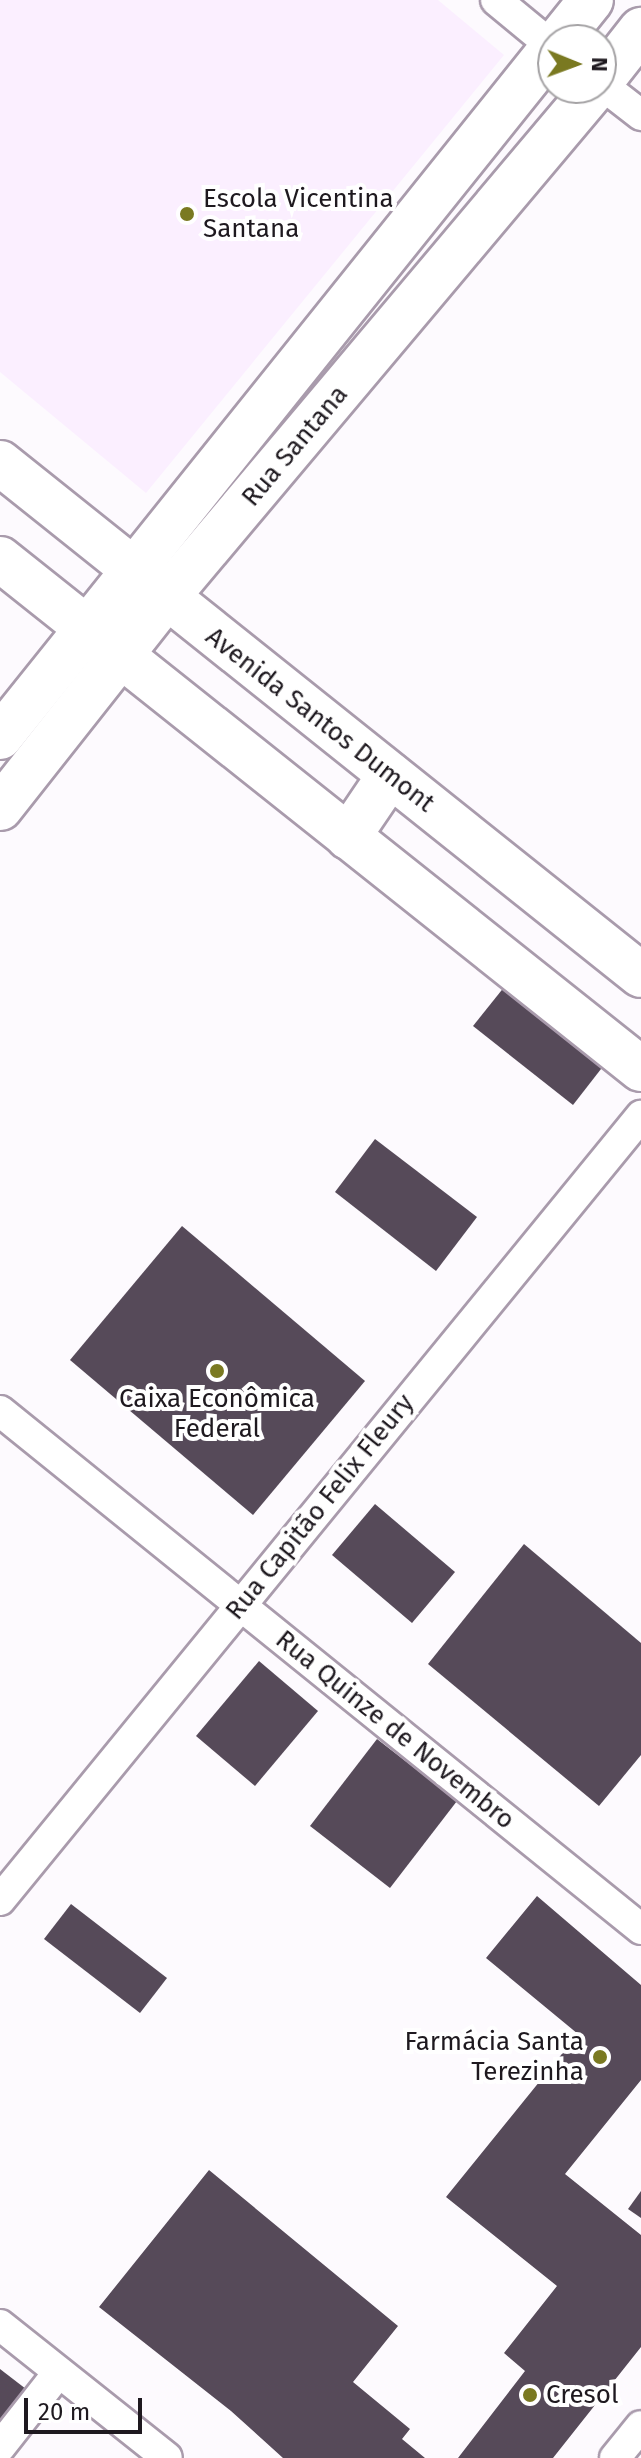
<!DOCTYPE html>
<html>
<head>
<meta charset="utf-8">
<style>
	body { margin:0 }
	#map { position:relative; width:641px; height:2458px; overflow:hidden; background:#fdfafe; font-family:"Fira Sans",sans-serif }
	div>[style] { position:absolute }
	.built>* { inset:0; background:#fbefff }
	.building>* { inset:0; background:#564a59 }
	.roads { filter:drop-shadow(2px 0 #a99bac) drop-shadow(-2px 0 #a99bac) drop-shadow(0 2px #a99bac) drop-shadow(0 -2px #a99bac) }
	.street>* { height:30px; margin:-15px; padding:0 15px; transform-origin:15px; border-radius:15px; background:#fff }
	.secondary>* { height:44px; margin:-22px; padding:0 22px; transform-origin:22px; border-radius:22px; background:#fff }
	.dots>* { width:22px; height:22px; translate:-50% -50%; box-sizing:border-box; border:4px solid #fff; border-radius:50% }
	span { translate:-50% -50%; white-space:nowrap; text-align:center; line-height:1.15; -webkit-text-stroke:8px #fff; paint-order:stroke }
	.poi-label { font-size:26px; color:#1e191f }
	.left { translate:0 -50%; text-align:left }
	.right { translate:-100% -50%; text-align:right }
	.street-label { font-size:26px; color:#1e191f }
	.north { position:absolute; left:537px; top:24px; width:80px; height:80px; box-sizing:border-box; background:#fff; border:2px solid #a5a3a5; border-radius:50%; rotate:91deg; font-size:22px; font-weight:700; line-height:32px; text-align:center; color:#1e191f }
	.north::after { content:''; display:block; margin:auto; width:28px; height:36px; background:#7a7921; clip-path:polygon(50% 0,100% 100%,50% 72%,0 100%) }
	.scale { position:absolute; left:24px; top:2398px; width:118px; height:36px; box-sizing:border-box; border:4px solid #1e191f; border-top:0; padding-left:10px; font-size:24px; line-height:28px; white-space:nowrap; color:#1e191f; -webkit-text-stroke:6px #fff; paint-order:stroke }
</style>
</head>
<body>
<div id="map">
	<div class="built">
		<i style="clip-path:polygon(0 0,438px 0,504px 55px,146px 493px,0 372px)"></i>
	</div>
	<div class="building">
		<i style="clip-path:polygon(509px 981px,608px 1060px,573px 1105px,473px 1026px)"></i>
		<i style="clip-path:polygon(375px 1139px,477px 1217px,436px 1271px,335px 1192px)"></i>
		<i style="clip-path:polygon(182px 1226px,365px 1381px,253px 1515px,70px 1360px)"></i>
		<i style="clip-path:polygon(375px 1504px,455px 1572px,412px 1623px,332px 1555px)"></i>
		<i style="clip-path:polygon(524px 1544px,641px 1643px,641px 1755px,599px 1806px,428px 1664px)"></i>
		<i style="clip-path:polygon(259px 1661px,318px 1711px,255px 1786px,196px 1736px)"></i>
		<i style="clip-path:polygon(377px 1739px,457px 1801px,390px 1888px,310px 1826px)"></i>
		<i style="clip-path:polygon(537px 1896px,641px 1985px,641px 2080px,565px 2174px,641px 2235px,641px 2347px,553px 2458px,458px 2458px,525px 2371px,504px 2353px,557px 2286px,446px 2197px,578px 2034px,486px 1958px)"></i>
		<i style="clip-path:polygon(71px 1904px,167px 1978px,140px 2013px,44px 1939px)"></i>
		<i style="clip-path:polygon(209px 2170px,398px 2326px,353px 2382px,410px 2429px,402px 2439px,425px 2458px,283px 2458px,231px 2411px,99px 2307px)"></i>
		<i style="clip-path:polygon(641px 2191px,641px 2218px,628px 2209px)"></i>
		<i style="clip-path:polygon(0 2369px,26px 2389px,0 2422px)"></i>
	</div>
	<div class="roads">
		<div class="street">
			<i style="left:496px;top:0;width:74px;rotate:39.5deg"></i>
			<i style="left:601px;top:84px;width:51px;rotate:37.8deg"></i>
			<i style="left:0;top:1411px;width:824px;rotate:38.94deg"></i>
			<i style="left:0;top:1900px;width:1013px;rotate:-50.73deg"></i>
			<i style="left:0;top:2325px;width:213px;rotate:38.5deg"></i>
			<i style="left:0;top:2447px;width:95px;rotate:-51.8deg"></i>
			<i style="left:615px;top:2458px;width:41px;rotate:-50.9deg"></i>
		</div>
		<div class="secondary">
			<i style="left:559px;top:40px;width:51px;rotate:-51.3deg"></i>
			<i style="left:601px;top:81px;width:65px;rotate:-51.9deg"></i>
			<i style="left:0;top:463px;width:820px;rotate:38.62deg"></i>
			<i style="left:0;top:559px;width:819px;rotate:38.51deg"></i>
			<i style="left:0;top:737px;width:884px;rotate:-51.29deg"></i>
			<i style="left:0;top:808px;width:268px;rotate:-51.7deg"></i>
			<i style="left:166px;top:598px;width:666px;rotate:-49.93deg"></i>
			<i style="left:348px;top:837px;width:75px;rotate:-55.9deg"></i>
		</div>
	</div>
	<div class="dots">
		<i style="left:187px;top:214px;background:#7a7921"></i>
		<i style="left:217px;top:1371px;background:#7a7921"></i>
		<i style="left:600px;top:2057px;background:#7a7921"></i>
		<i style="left:530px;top:2395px;background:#7a7921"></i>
	</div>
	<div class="poi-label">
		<span class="left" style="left:203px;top:214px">Escola Vicentina<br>Santana</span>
		<span style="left:217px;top:1414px">Caixa Econômica<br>Federal</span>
		<span class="right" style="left:584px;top:2057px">Farmácia Santa<br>Terezinha</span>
		<span class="left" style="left:546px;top:2395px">Cresol</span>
	</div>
	<div class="street-label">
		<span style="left:295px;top:446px;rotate:-50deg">Rua Santana</span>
		<span style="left:320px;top:720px;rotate:38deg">Avenida Santos Dumont</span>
		<span style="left:320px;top:1507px;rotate:-51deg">Rua Capitão Felix Fleury</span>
		<span style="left:395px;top:1730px;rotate:39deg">Rua Quinze de Novembro</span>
	</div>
	<div class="north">N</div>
	<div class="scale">20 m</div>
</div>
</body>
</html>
